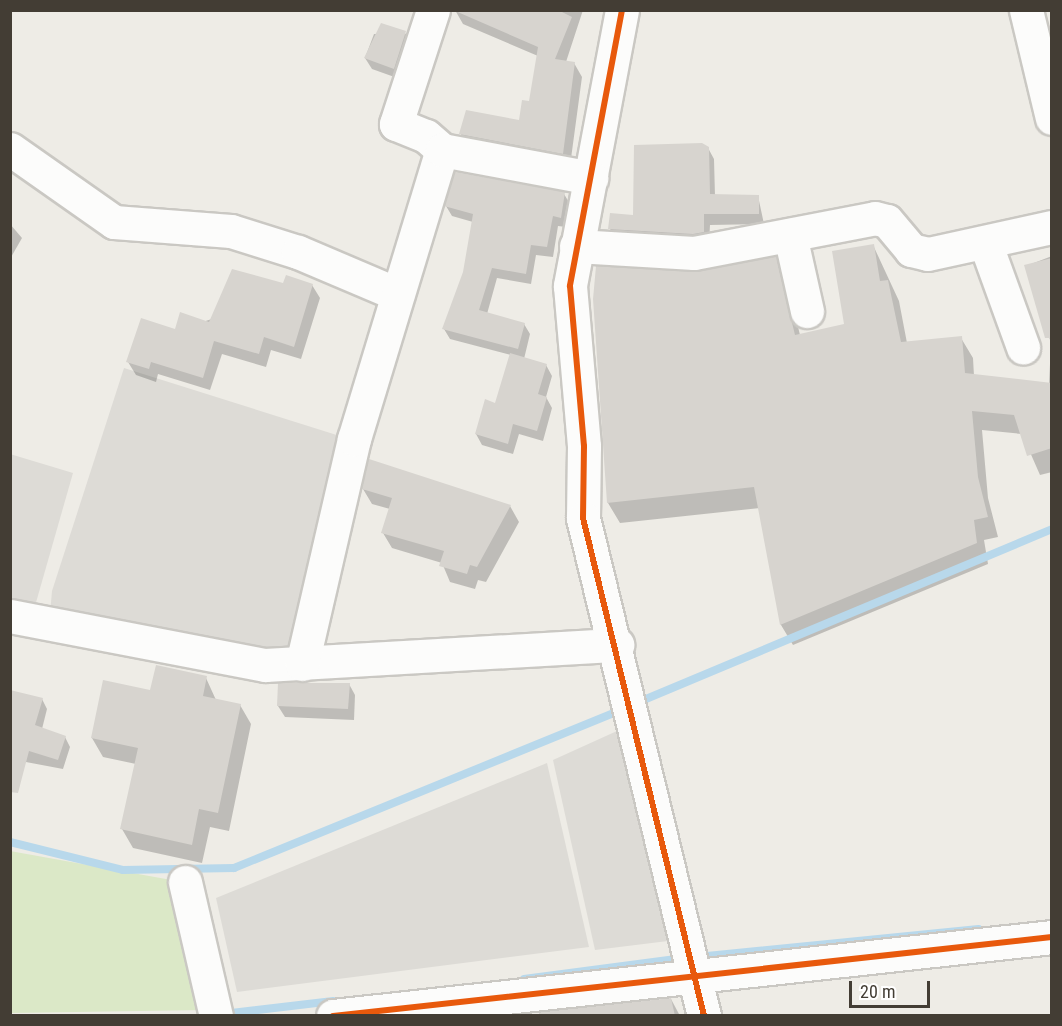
<!DOCTYPE html>
<html>
<head>
<meta charset="utf-8">
<style>
	body { margin:0 }
	#map { position:relative; width:1062px; height:1026px; overflow:hidden; background:#eeece6; font-family:"Roboto Condensed",sans-serif }
	div>[style] { position:absolute }
	.green>* { inset:0; background:#dbe8c7 }
	.parking>* { inset:0; background:#dddbd6 }
	.shadow>* { inset:0; background:#0003 }
	.stream>* { height:8px; margin:-4px; padding:0 4px; transform-origin:4px; border-radius:4px; background:#b8d8eb }
	.building>* { inset:0; background:#d7d4cf }
	.roads { filter:drop-shadow(2px 0 #cac8c3) drop-shadow(-2px 0 #cac8c3) drop-shadow(0 2px #cac8c3) drop-shadow(0 -2px #cac8c3) }
	.minor>* { height:33px; margin:-16.5px; padding:0 16.5px; transform-origin:16.5px; border-radius:16.5px; background:#fcfcfb }
	.cycleway>* { height:6px; margin:-3px; padding:0 3px; transform-origin:3px; border-radius:3px; background:#e8590c }
	span { translate:-50% -50%; white-space:nowrap; text-align:center; line-height:1.15; -webkit-text-stroke:6px #fff; paint-order:stroke }
	.frame { position:absolute; inset:0; border:12px solid #433d34; pointer-events:none }
	.scale { position:absolute; left:849px; top:981px; width:81px; height:27px; box-sizing:border-box; border:3px solid #433d34; border-top:0; padding-left:8px; font-size:18px; line-height:21px; white-space:nowrap; color:#433d34; -webkit-text-stroke:4px #fff; paint-order:stroke }
</style>
</head>
<body>
<div id="map">
	<div class="green">
		<i style="clip-path:polygon(10px 851px,177px 881px,205px 1010px,11px 1013px)"></i>
	</div>
	<div class="parking">
		<i style="clip-path:polygon(124px 368px,343px 437px,294px 654px,50px 614px,52px 591px)"></i>
		<i style="clip-path:polygon(10px 454px,73px 473px,35px 606px,11px 601px)"></i>
		<i style="clip-path:polygon(617px 731px,668px 941px,595px 950px,553px 760px)"></i>
		<i style="clip-path:polygon(547px 763px,589px 947px,237px 992px,216px 898px)"></i>
	</div>
	<div class="shadow">
		<i style="clip-path:polygon(455px 10px,583px 10px,566px 62px,574px 63px,582px 77px,570px 166px,468px 147px,461px 134px,520px 122px,531px 103px,538px 56px,463px 24px)"></i>
		<i style="clip-path:polygon(405px 33px,412px 44px,400px 79px,372px 69px,365px 58px,374px 34px)"></i>
		<i style="clip-path:polygon(708px 148px,714px 159px,715px 196px,758px 196px,764px 224px,710px 225px,709px 242px,616px 239px,610px 229px,634px 217px)"></i>
		<i style="clip-path:polygon(564px 194px,570px 204px,566px 227px,558px 226px,553px 257px,536px 255px,531px 284px,497px 278px,487px 314px,524px 324px,530px 334px,524px 359px,546px 365px,552px 376px,546px 397px,552px 408px,543px 441px,519px 434px,513px 454px,482px 445px,476px 434px,496px 404px,511px 355px,450px 339px,444px 329px,465px 272px,473px 222px,452px 216px,446px 206px)"></i>
		<i style="clip-path:polygon(10px 224px,22px 238px,10px 259px)"></i>
		<i style="clip-path:polygon(873px 245px,899px 301px,907px 343px,961px 338px,973px 358px,974px 376px,1049px 384px,1051px 343px,1026px 266px,1052px 256px,1052px 472px,1040px 475px,1022px 434px,982px 430px,988px 498px,998px 537px,984px 540px,988px 564px,793px 645px,781px 625px,760px 508px,620px 523px,608px 503px,594px 299px,775px 258px,786px 278px,800px 335px,846px 326px)"></i>
		<i style="clip-path:polygon(312px 285px,320px 298px,301px 359px,271px 350px,266px 367px,222px 354px,210px 390px,158px 374px,156px 382px,136px 375px,128px 362px,176px 331px)"></i>
		<i style="clip-path:polygon(363px 489px,510px 506px,519px 522px,486px 582px,478px 580px,475px 589px,450px 582px,442px 563px,392px 548px,383px 533px,390px 509px,372px 504px)"></i>
		<i style="clip-path:polygon(206px 678px,216px 700px,240px 705px,251px 724px,229px 831px,210px 827px,202px 863px,133px 848px,122px 829px,136px 764px,103px 757px,92px 738px,152px 692px)"></i>
		<i style="clip-path:polygon(349px 684px,355px 695px,354px 720px,285px 717px,278px 706px)"></i>
		<i style="clip-path:polygon(42px 699px,47px 709px,42px 729px,65px 737px,70px 747px,63px 769px,10px 759px)"></i>
		<i style="clip-path:polygon(671px 999px,680px 1016px,523px 1016px)"></i>
	</div>
	<div class="stream">
		<i style="left:634px;top:704px;width:453px;rotate:-22.7deg"></i>
		<i style="left:10px;top:842px;width:116px;rotate:13.9deg"></i>
		<i style="left:123px;top:870px;width:111px;rotate:-1deg"></i>
		<i style="left:234px;top:868px;width:420px;rotate:-22.2deg"></i>
		<i style="left:697px;top:957px;width:283px;rotate:-5.7deg"></i>
		<i style="left:524px;top:979px;width:161px;rotate:-7.5deg"></i>
		<i style="left:223px;top:1014px;width:111px;rotate:-6.7deg"></i>
	</div>
	<div class="building">
		<i style="clip-path:polygon(453px 10px,558px 10px,572px 17px,555px 59px,575px 62px,563px 154px,459px 134px,466px 110px,519px 120px,522px 100px,529px 101px,538px 47px)"></i>
		<i style="clip-path:polygon(381px 23px,406px 31px,394px 69px,364px 58px)"></i>
		<i style="clip-path:polygon(702px 143px,709px 147px,710px 194px,759px 195px,759px 214px,704px 214px,704px 232px,693px 234px,608px 229px,610px 213px,633px 215px,634px 145px)"></i>
		<i style="clip-path:polygon(455px 172px,565px 192px,561px 218px,553px 216px,547px 247px,531px 245px,526px 274px,492px 268px,479px 310px,525px 323px,518px 349px,442px 329px,463px 272px,473px 214px,444px 206px)"></i>
		<i style="clip-path:polygon(874px 244px,880px 281px,888px 280px,901px 342px,962px 336px,965px 373px,1052px 383px,1052px 448px,1027px 456px,1014px 415px,972px 411px,978px 477px,988px 517px,974px 520px,977px 543px,780px 625px,754px 487px,607px 503px,593px 299px,596px 266px,693px 272px,776px 256px,795px 335px,844px 324px,832px 251px)"></i>
		<i style="clip-path:polygon(1052px 258px,1052px 338px,1045px 338px,1024px 265px)"></i>
		<i style="clip-path:polygon(232px 269px,283px 283px,286px 275px,313px 284px,294px 347px,264px 337px,259px 354px,214px 341px,203px 378px,151px 362px,149px 369px,126px 362px,141px 318px,175px 329px,180px 312px,209px 322px)"></i>
		<i style="clip-path:polygon(510px 353px,547px 364px,538px 394px,547px 397px,537px 431px,513px 424px,508px 444px,475px 434px,485px 399px,495px 403px)"></i>
		<i style="clip-path:polygon(369px 459px,511px 505px,477px 567px,470px 565px,467px 574px,439px 566px,444px 551px,381px 533px,392px 498px,362px 489px)"></i>
		<i style="clip-path:polygon(156px 665px,207px 676px,203px 696px,241px 704px,218px 813px,199px 809px,192px 845px,120px 829px,138px 748px,91px 738px,103px 680px,150px 690px)"></i>
		<i style="clip-path:polygon(278px 683px,350px 683px,348px 709px,277px 706px)"></i>
		<i style="clip-path:polygon(10px 690px,43px 698px,35px 725px,66px 736px,58px 760px,29px 751px,18px 793px,10px 792px)"></i>
		<i style="clip-path:polygon(671px 998px,675px 1016px,539px 1016px,539px 1012px)"></i>
	</div>
	<div class="roads">
		<div class="minor">
			<i style="left:433px;top:10px;width:120px;rotate:108deg"></i>
			<i style="left:396px;top:124px;width:32px;rotate:22deg"></i>
			<i style="left:426px;top:136px;width:21px;rotate:41deg"></i>
			<i style="left:622px;top:10px;width:281px;rotate:100.7deg"></i>
			<i style="left:570px;top:286px;width:161px;rotate:85deg"></i>
			<i style="left:584px;top:446px;width:72px;rotate:90.8deg"></i>
			<i style="left:583px;top:518px;width:512px;rotate:76.34deg"></i>
			<i style="left:1026px;top:10px;width:111px;rotate:76.5deg"></i>
			<i style="left:10px;top:149px;width:127px;rotate:35.1deg"></i>
			<i style="left:114px;top:222px;width:117px;rotate:4.4deg"></i>
			<i style="left:231px;top:231px;width:70px;rotate:17.4deg"></i>
			<i style="left:298px;top:252px;width:108px;rotate:23deg"></i>
			<i style="left:790px;top:235px;width:78px;rotate:77.4deg"></i>
			<i style="left:986px;top:245px;width:109px;rotate:70.1deg"></i>
			<i style="left:576px;top:246px;width:118px;rotate:3.4deg"></i>
			<i style="left:694px;top:253px;width:184px;rotate:-10.9deg"></i>
			<i style="left:875px;top:218px;width:12px;rotate:14deg"></i>
			<i style="left:887px;top:221px;width:38px;rotate:50deg"></i>
			<i style="left:911px;top:250px;width:17px;rotate:13deg"></i>
			<i style="left:928px;top:254px;width:127px;rotate:-12.3deg"></i>
			<i style="left:10px;top:616px;width:260px;rotate:10.9deg"></i>
			<i style="left:265px;top:665px;width:353px;rotate:-3.3deg"></i>
			<i style="left:302px;top:664px;width:231px;rotate:-77deg"></i>
			<i style="left:354px;top:439px;width:302px;rotate:-73.1deg"></i>
			<i style="left:442px;top:150px;width:152px;rotate:10.6deg"></i>
			<i style="left:185px;top:882px;width:138px;rotate:77deg"></i>
			<i style="left:333px;top:1016px;width:723px;rotate:-6.27deg"></i>
		</div>
	</div>
	<div class="cycleway">
		<i style="left:622px;top:10px;width:281px;rotate:100.7deg"></i>
		<i style="left:570px;top:286px;width:161px;rotate:85deg"></i>
		<i style="left:584px;top:446px;width:72px;rotate:90.8deg"></i>
		<i style="left:583px;top:518px;width:512px;rotate:76.34deg"></i>
		<i style="left:333px;top:1016px;width:723px;rotate:-6.27deg"></i>
	</div>
	<div class="frame"></div>
	<div class="scale">20 m</div>
</div>
</body>
</html>
